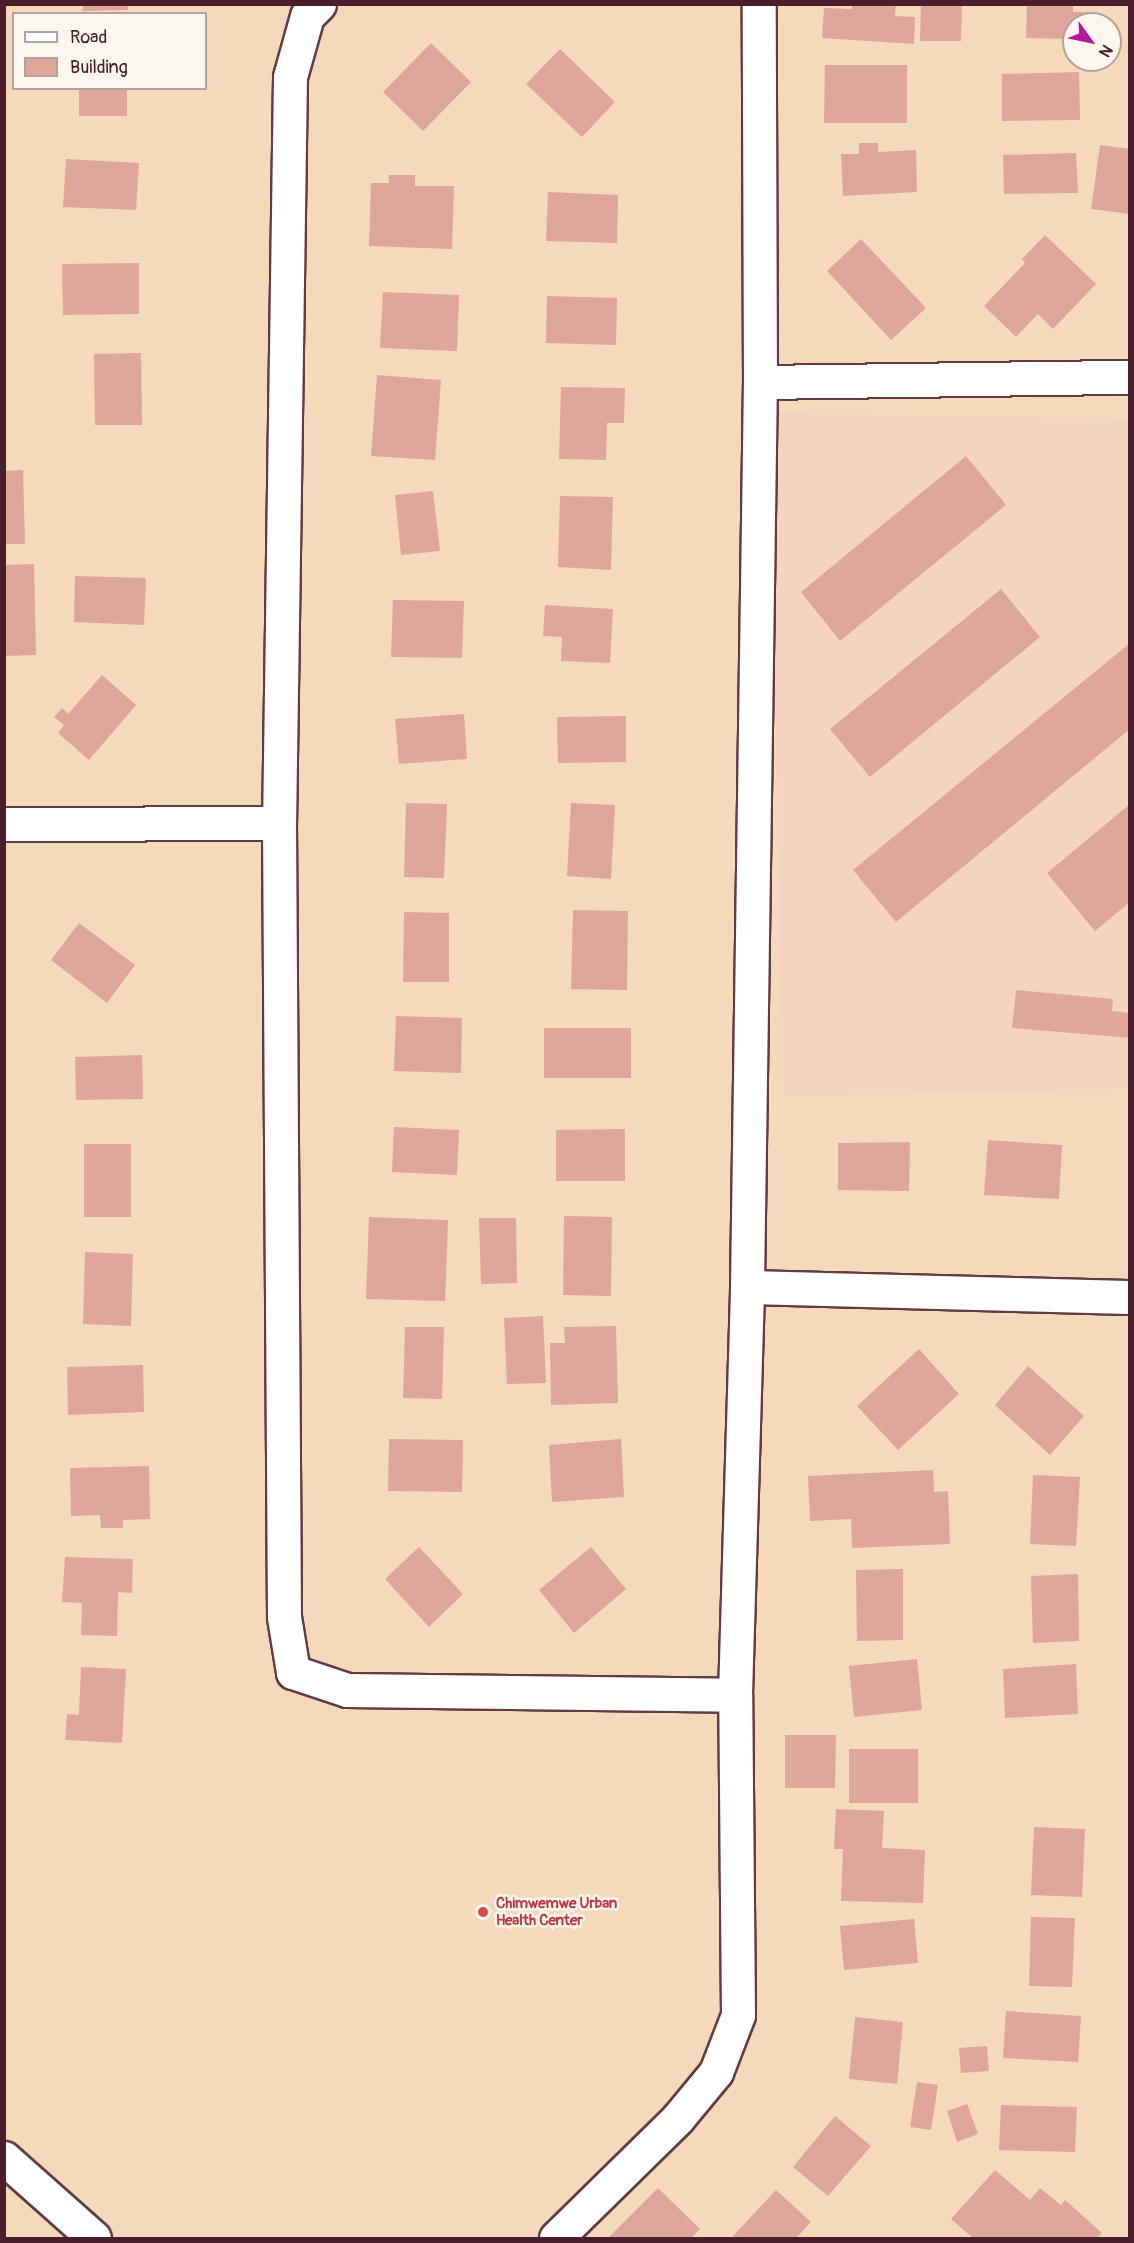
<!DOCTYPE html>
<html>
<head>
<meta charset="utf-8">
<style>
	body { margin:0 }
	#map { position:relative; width:1134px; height:2243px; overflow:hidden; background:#f4d9bb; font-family:Pangolin,sans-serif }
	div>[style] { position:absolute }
	.built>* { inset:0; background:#f4d3c1 }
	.building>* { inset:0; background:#dfa79b }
	.roads { filter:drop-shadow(2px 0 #643b41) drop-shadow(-2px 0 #643b41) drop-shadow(0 2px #643b41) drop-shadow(0 -2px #643b41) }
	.street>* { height:33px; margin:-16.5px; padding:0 16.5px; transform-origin:16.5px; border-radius:16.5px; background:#fff }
	.dots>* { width:16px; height:16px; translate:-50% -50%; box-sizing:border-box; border:3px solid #fbf7ec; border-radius:50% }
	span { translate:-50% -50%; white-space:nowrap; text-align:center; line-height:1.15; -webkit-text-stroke:5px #fbf7ec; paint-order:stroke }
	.health-label { font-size:15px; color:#be3a42; font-weight:700 }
	.left { translate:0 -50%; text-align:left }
	.frame { position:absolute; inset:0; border:6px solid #4a1f2b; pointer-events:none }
	.legend { position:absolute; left:12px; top:12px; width:195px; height:78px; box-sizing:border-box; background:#fbf7ec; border:2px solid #b4a19f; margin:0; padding:8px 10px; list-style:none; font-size:18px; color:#4a1f2b }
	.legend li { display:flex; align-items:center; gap:12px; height:30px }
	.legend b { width:30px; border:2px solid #b4a19f }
	.north { position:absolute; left:1062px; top:12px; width:60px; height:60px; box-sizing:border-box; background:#fbf7ec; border:2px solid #b4a19f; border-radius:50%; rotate:123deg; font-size:16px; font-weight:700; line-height:24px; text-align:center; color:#4a1f2b }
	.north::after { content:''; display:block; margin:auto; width:21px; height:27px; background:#b5179e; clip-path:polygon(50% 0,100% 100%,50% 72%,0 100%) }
</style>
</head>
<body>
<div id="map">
	<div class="built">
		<i style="clip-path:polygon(771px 413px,1129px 419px,1129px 1089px,783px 1096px)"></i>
	</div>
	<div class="building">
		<i style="clip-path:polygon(83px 4px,128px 4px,128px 10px,83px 11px)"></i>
		<i style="clip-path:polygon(852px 4px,896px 4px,895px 16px,915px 17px,914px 44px,822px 38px,824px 8px,852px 9px)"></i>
		<i style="clip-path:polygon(921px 4px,962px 4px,961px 41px,920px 41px)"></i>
		<i style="clip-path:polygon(1027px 4px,1073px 4px,1073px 12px,1091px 12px,1090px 24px,1074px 24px,1074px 39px,1026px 38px)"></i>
		<i style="clip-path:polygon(431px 43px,471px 82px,423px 131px,383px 92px)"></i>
		<i style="clip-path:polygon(560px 49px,615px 102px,582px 137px,526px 84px)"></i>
		<i style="clip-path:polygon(825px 65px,907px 65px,907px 123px,824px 123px)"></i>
		<i style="clip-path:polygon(1079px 72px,1080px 120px,1002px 121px,1002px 74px)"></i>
		<i style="clip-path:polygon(79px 88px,127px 88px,127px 116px,79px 116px)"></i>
		<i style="clip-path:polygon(859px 143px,878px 143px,878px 152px,916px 150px,917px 192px,843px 196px,841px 154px,859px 154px)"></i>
		<i style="clip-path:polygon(1100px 145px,1130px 149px,1130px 214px,1091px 209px)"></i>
		<i style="clip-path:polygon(1076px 153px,1078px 193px,1004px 194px,1003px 155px)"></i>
		<i style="clip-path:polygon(66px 159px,139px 163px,136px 210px,63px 207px)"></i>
		<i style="clip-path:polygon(389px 175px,415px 175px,415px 186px,454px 186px,452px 249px,369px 246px,371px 183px,389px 183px)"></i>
		<i style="clip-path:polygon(548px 192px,618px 195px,617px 243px,546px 241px)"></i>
		<i style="clip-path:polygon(1045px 235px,1096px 284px,1053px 329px,1038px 314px,1016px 337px,984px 306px,1025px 263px,1022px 259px)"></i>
		<i style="clip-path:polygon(861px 239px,926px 308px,891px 340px,827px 271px)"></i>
		<i style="clip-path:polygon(139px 263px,139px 314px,63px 315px,62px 264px)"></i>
		<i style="clip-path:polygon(383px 292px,459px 295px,457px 351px,380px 348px)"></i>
		<i style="clip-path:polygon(547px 296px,617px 298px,616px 345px,546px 343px)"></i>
		<i style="clip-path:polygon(141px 353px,142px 425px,95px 425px,94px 354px)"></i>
		<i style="clip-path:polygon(377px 375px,441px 380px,435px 460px,371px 456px)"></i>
		<i style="clip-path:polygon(561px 387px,625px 388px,624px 423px,607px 423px,606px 460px,559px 459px)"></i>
		<i style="clip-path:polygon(966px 456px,1006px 505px,840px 641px,801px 592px)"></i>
		<i style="clip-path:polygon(23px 470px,25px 544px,4px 544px,4px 471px)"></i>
		<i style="clip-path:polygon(433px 491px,440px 551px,401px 555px,395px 495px)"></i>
		<i style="clip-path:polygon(560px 496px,613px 497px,611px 570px,558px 567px)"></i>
		<i style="clip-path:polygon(34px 564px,36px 655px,4px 656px,4px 565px)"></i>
		<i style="clip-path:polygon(75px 576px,146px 578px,144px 625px,74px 622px)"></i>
		<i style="clip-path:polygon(1001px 589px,1040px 637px,870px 777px,830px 729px)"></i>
		<i style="clip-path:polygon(393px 600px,464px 601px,462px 658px,391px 657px)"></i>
		<i style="clip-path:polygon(545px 605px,613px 609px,610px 663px,561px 661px,562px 637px,543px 636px)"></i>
		<i style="clip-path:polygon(1130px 643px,1130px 729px,896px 922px,853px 870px)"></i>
		<i style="clip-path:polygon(102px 675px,136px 705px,89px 760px,58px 733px,64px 725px,54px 717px,62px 708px,68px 714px)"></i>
		<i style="clip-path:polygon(464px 714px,467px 759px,399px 764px,395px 719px)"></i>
		<i style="clip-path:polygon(626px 716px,626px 762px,558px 763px,557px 717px)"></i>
		<i style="clip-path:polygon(406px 803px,447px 804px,444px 878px,404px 877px)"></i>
		<i style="clip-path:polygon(571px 803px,615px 805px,611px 879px,567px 876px)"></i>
		<i style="clip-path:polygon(1130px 804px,1130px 902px,1095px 931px,1047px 873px)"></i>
		<i style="clip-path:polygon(573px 910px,628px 911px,627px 990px,571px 989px)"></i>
		<i style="clip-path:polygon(404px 912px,449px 913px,449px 982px,403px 982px)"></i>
		<i style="clip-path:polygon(79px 923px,135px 965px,107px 1003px,51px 960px)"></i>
		<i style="clip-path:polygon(1016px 990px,1113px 999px,1112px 1011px,1130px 1013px,1130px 1038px,1012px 1028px)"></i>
		<i style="clip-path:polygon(396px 1016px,462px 1018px,461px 1073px,394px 1071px)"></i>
		<i style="clip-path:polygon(544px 1028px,631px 1028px,631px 1078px,544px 1078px)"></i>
		<i style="clip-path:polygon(142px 1055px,143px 1099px,76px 1100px,75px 1057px)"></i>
		<i style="clip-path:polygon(394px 1127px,459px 1130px,457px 1175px,392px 1172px)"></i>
		<i style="clip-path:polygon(625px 1129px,625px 1181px,556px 1181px,556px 1130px)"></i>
		<i style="clip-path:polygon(988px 1140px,1062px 1145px,1059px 1199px,984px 1195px)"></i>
		<i style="clip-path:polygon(910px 1142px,909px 1191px,838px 1190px,838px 1143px)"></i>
		<i style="clip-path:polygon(84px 1144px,131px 1144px,131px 1217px,84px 1217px)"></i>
		<i style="clip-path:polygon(564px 1216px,612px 1217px,611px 1296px,563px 1295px)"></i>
		<i style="clip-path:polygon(369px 1217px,448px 1220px,445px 1301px,366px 1299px)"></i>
		<i style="clip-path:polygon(479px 1218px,516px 1218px,517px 1283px,481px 1284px)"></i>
		<i style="clip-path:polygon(85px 1252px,133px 1254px,131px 1326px,83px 1324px)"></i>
		<i style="clip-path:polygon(543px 1316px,546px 1383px,507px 1384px,504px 1318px)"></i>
		<i style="clip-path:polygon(616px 1326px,618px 1403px,551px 1405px,550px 1343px,565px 1343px,564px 1327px)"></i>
		<i style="clip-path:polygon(405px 1327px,444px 1327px,442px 1399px,403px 1398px)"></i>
		<i style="clip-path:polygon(919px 1349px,959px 1394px,898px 1450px,857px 1406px)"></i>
		<i style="clip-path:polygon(143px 1365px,144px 1412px,68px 1415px,67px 1367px)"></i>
		<i style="clip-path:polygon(1028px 1366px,1084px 1416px,1050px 1455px,995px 1405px)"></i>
		<i style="clip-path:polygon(389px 1439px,463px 1440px,462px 1492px,388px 1491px)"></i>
		<i style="clip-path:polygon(621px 1439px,624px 1497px,552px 1502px,549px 1445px)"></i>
		<i style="clip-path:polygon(149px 1466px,150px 1519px,123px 1520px,123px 1528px,101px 1528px,100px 1515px,71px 1516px,70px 1468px)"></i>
		<i style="clip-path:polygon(933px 1470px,934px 1492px,948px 1491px,950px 1544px,852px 1548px,851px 1519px,810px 1521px,808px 1476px)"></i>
		<i style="clip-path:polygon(1033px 1475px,1080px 1477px,1076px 1546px,1030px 1544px)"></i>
		<i style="clip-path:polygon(419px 1547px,463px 1594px,429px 1627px,385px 1579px)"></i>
		<i style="clip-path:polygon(591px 1547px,626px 1589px,574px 1633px,539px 1590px)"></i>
		<i style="clip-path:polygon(65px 1557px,133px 1559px,132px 1593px,118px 1592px,117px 1636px,81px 1635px,82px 1603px,62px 1602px)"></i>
		<i style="clip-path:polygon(903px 1569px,903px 1640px,857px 1641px,856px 1570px)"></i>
		<i style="clip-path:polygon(1078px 1574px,1079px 1641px,1033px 1643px,1031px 1576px)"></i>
		<i style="clip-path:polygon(917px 1659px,922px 1710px,854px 1717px,849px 1666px)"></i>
		<i style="clip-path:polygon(1076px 1664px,1078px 1714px,1005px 1718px,1003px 1669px)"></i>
		<i style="clip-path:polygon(81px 1667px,126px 1669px,122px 1743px,65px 1740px,67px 1714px,79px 1715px)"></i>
		<i style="clip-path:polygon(785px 1735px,836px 1735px,835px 1788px,785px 1788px)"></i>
		<i style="clip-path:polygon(849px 1749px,918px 1749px,918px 1803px,849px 1803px)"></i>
		<i style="clip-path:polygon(836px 1809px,884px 1811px,882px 1848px,925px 1850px,923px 1903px,841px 1901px,843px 1849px,834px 1849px)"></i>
		<i style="clip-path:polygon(1034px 1827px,1085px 1829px,1082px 1897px,1031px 1895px)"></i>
		<i style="clip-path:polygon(1031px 1917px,1075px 1918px,1072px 1987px,1029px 1986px)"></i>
		<i style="clip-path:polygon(914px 1919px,918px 1963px,844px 1970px,840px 1926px)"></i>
		<i style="clip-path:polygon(1006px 2011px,1081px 2016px,1078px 2062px,1003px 2058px)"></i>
		<i style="clip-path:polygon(855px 2017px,903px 2022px,897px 2084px,849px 2079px)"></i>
		<i style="clip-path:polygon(987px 2046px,989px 2071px,961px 2073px,959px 2048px)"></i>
		<i style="clip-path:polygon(917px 2082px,938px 2085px,931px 2130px,910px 2127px)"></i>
		<i style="clip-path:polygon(967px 2104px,978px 2134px,957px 2142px,947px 2111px)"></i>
		<i style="clip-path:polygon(1001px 2105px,1077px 2107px,1075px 2152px,999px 2150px)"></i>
		<i style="clip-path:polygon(835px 2116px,871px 2146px,828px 2196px,793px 2167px)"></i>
		<i style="clip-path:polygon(995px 2170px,1030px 2200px,1040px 2188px,1061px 2205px,1065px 2200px,1102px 2233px,1097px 2238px,973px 2238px,951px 2219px)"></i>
		<i style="clip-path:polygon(658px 2188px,700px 2229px,691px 2238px,608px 2238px)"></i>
		<i style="clip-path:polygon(776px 2190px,811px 2222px,796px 2238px,731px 2238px)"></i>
	</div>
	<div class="roads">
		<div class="street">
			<i style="left:319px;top:4px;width:17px;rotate:135deg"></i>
			<i style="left:307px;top:16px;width:63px;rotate:105.6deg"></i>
			<i style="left:290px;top:77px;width:746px;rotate:90.84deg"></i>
			<i style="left:279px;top:823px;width:794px;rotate:89.64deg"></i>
			<i style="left:284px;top:1617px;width:56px;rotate:80.7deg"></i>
			<i style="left:293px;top:1672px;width:57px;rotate:18.4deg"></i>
			<i style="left:347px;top:1690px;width:388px;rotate:0.7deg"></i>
			<i style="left:760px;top:382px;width:370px;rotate:-0.8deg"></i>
			<i style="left:4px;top:824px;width:275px;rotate:-0.2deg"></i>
			<i style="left:747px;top:1287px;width:383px;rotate:1.5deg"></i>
			<i style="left:4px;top:2158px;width:120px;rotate:41.6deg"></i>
			<i style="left:556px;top:2238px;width:171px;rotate:-44.5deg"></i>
			<i style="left:678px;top:2118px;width:60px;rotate:-50.4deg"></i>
			<i style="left:716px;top:2072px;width:61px;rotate:-68.9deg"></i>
			<i style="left:738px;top:2015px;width:320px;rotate:-90.5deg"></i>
			<i style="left:735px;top:1695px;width:408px;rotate:-88.3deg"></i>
			<i style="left:747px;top:1287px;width:905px;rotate:-89.18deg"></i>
			<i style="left:760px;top:382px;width:378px;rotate:-90.2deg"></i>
		</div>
	</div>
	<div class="dots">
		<i style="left:483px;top:1912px;background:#e0444e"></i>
	</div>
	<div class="health-label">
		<span class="left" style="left:496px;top:1912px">Chimwemwe Urban<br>Health Center</span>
	</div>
	<div class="frame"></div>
	<ul class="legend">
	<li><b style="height:8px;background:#fff"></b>Road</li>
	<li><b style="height:16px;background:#dfa79b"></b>Building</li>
	</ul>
	<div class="north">N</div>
</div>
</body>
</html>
